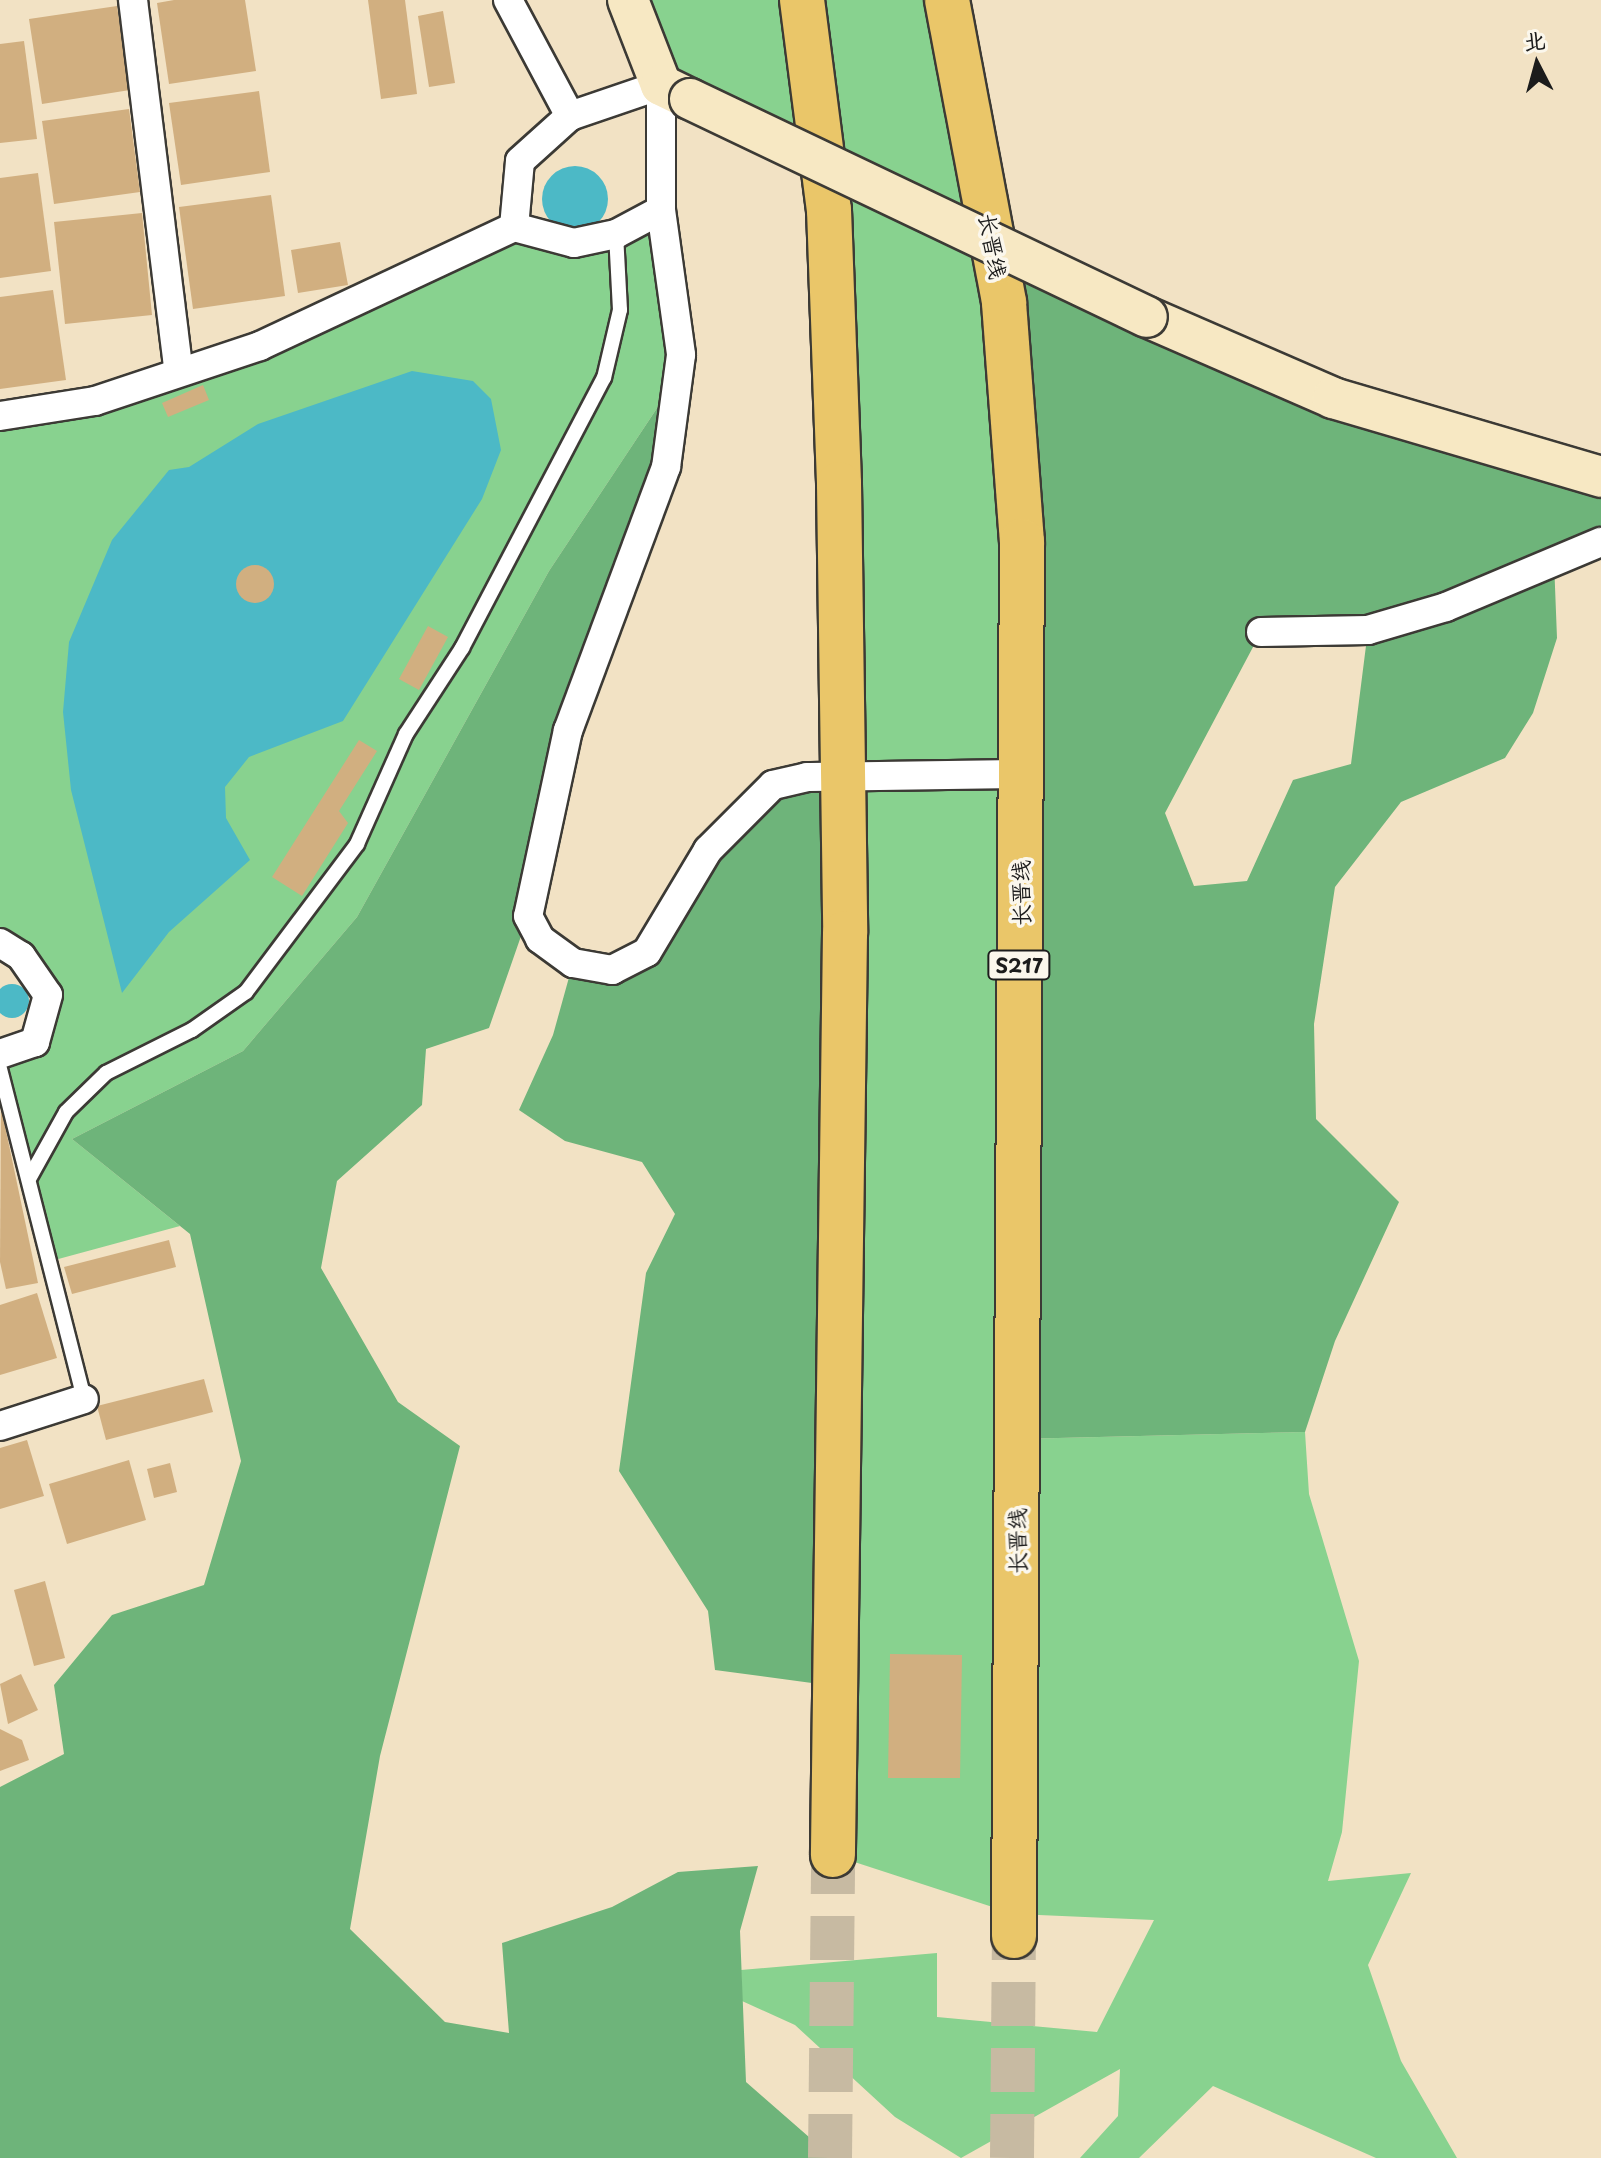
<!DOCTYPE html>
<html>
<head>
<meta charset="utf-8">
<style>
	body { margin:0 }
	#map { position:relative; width:1601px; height:2158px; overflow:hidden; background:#f2e2c4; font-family:"Playpen Sans","LXGW WenKai TC",sans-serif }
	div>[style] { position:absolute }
	.green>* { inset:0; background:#88d28f }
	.forest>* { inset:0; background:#6eb47a }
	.water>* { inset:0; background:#4cb9c6 }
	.round { border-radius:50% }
	.building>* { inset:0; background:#d1af80 }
	.primary-tunnel>* { height:44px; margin-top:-22px; transform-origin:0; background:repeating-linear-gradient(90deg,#c7baa2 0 44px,transparent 0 66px) }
	.roads { filter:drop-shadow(2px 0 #3c3a35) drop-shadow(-2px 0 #3c3a35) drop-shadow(0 2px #3c3a35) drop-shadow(0 -2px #3c3a35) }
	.service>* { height:14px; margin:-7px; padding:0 7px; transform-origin:7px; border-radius:7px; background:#fff }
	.minor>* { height:28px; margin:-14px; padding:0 14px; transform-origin:14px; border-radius:14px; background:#fff }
	.secondary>* { height:40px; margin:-20px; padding:0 20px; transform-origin:20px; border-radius:20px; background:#f7e8c3 }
	.primary>* { height:44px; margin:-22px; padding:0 22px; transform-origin:22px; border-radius:22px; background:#eac669 }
	.bridges { filter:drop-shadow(2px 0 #3c3a35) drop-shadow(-2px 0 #3c3a35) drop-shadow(0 2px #3c3a35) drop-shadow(0 -2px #3c3a35) }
	.secondary-bridge>* { height:40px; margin:-20px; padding:0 20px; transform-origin:20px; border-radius:20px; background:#f7e8c3 }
	span { translate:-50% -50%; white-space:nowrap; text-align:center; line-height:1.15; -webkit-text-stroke:7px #fbf7ec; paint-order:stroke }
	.shield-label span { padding:2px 6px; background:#fbf7ec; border:2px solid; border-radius:6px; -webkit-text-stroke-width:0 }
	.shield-label { font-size:20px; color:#1c1c1c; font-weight:700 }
	.street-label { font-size:22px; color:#1c1c1c }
	.north { position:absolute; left:1497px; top:24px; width:80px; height:80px; -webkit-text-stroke:6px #fbf7ec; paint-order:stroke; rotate:354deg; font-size:22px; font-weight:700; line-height:32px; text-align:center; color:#1c1c1c }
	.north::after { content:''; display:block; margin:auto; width:28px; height:36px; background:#1c1c1c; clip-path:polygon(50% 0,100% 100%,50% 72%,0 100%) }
</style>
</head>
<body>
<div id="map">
	<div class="green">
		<i style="clip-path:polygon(628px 0,947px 0,1004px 303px,1018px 1439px,1305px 1432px,1309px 1494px,1359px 1661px,1342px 1832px,1328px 1881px,1411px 1873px,1368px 1965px,1401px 2061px,1457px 2158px,1376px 2158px,1213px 2086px,1139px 2158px,1080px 2158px,1118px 2116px,1120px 2069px,961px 2158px,895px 2117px,795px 2025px,742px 2001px,741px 1970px,937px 1953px,937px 2017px,1097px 2032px,1154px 1920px,1014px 1914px,833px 1855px,843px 762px,823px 159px,690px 99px)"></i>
		<i style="clip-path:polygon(661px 210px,677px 378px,549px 571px,357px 917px,243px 1051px,72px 1139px,180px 1226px,51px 1261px,0 1069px,48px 995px,0 943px,0 416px,95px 401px,514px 227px,575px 243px)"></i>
	</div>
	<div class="forest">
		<i style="clip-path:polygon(evenodd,984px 239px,1147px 317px,1601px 477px,1601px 542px,1554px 561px,1557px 638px,1533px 713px,1505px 758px,1401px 802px,1335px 887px,1314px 1024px,1316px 1119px,1399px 1202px,1335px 1341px,1305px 1432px,1017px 1439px,1022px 541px,984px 239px,1368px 630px,1351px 764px,1293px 780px,1247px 881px,1194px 886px,1165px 813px,1261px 632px,1368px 630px)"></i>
		<i style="clip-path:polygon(677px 378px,666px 467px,612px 600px,528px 916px,489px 1028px,426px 1049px,422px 1105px,337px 1181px,321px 1268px,398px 1402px,460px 1446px,380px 1756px,350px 1929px,445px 2022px,509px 2033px,502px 1943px,612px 1907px,678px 1872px,758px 1866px,740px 1931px,746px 2082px,833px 2158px,0 2158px,0 1787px,64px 1754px,54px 1685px,112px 1615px,204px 1585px,241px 1461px,190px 1234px,72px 1139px,243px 1051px,357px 917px,549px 571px)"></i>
		<i style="clip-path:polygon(843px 776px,834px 1686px,715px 1670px,708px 1611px,619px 1471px,646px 1273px,675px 1214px,642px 1162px,565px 1141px,519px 1110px,553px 1035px,573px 963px,647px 952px,773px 785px)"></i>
	</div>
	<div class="water">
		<i class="round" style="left:542px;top:166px;width:66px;height:66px"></i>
		<i style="clip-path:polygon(412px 371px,473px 381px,491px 399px,501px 450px,482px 499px,343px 721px,249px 757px,225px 787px,226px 818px,250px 860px,169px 932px,122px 993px,71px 790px,63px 712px,69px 642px,112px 540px,169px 470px,189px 467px,258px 424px)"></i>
		<i class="round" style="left:-5px;top:984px;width:34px;height:34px"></i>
	</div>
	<div class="building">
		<i style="clip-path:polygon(174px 0,245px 0,256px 71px,169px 84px,157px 3px)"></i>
		<i style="clip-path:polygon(368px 0,405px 0,417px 94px,381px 99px)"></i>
		<i style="clip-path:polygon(117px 6px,130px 90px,42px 104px,29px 19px)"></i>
		<i style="clip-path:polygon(443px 11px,455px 83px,429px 87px,418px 16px)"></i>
		<i style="clip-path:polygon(24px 41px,37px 139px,0 143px,0 44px)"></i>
		<i style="clip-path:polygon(259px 91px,270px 172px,181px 185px,169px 103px)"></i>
		<i style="clip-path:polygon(129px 109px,140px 192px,54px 204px,42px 121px)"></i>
		<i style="clip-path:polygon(38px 173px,51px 271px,0 278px,0 178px)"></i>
		<i style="clip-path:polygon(271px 195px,285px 296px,193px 309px,179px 207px)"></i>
		<i style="clip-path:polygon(142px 213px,152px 315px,65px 324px,54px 222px)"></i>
		<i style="clip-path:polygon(340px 242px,348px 285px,298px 293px,291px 250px)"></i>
		<i style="clip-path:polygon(53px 290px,66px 380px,0 389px,0 297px)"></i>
		<i style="clip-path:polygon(203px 385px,209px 400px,168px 417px,162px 403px)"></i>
		<i class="round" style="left:236px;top:565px;width:38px;height:38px"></i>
		<i style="clip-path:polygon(428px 626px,448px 637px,419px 690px,399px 679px)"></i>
		<i style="clip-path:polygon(359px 740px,377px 751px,339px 811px,348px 823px,302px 896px,272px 877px)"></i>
		<i style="clip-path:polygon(1px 1107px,38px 1283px,6px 1289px,0 1262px)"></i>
		<i style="clip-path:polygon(169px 1240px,176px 1267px,72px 1294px,64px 1267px)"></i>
		<i style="clip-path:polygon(37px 1293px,57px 1358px,0 1375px,0 1305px)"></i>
		<i style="clip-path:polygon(204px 1379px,213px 1412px,106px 1440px,97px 1406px)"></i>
		<i style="clip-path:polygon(27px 1440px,44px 1496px,0 1509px,0 1448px)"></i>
		<i style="clip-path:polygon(129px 1460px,146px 1520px,67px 1544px,49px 1484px)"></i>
		<i style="clip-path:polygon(170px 1463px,177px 1492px,154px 1498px,147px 1469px)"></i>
		<i style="clip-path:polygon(45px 1581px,65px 1658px,34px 1666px,14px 1590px)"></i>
		<i style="clip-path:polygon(890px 1654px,962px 1655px,960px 1778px,888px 1778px)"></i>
		<i style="clip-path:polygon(21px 1674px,38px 1710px,8px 1724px,0 1684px)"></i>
		<i style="clip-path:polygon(0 1729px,22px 1740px,29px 1760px,0 1771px)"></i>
	</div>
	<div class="primary-tunnel">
		<i style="left:830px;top:2158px;width:303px;rotate:-89.4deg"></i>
		<i style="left:1012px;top:2158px;width:222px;rotate:-89.5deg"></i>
	</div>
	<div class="roads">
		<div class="service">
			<i style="left:0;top:1069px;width:341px;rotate:75.7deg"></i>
			<i style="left:30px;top:1177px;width:74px;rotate:-61deg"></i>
			<i style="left:66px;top:1112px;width:56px;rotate:-44.3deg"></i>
			<i style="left:106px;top:1073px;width:96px;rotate:-26.6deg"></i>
			<i style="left:192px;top:1030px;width:66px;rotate:-35.1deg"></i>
			<i style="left:246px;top:992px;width:185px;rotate:-53.1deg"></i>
			<i style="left:357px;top:844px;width:120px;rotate:-66deg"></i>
			<i style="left:406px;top:734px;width:103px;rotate:-56.9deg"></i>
			<i style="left:462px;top:648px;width:305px;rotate:-62.3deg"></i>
			<i style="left:604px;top:378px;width:70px;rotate:-76.8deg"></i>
			<i style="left:620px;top:310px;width:76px;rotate:-93deg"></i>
		</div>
		<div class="minor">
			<i style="left:133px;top:0;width:372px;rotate:83deg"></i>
			<i style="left:508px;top:0;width:132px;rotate:61.9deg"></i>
			<i style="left:514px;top:227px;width:62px;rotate:14.9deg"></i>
			<i style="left:574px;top:243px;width:43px;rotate:-12.1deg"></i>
			<i style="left:616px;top:234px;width:51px;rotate:-28.1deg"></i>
			<i style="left:0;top:416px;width:96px;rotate:-9deg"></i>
			<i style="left:95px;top:401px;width:174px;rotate:-18.4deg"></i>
			<i style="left:260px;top:346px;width:280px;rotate:-25.1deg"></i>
			<i style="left:514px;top:227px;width:66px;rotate:-84.8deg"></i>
			<i style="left:520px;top:161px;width:67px;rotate:-42deg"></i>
			<i style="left:570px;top:116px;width:96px;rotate:-18.8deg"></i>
			<i style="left:661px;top:85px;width:125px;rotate:90deg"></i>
			<i style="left:661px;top:210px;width:146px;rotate:82.1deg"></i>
			<i style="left:681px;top:355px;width:113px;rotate:97.6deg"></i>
			<i style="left:666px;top:467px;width:281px;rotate:110.4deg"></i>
			<i style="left:568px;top:730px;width:190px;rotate:102.1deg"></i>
			<i style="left:528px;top:916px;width:26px;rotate:62deg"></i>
			<i style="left:540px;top:939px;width:41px;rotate:36deg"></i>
			<i style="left:573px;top:963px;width:40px;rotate:10deg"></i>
			<i style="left:612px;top:970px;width:39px;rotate:-27deg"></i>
			<i style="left:647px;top:952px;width:119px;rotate:-59.1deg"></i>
			<i style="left:708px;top:850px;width:92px;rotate:-45deg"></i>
			<i style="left:773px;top:785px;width:35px;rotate:-13deg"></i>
			<i style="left:807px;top:777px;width:213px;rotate:-0.8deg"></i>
			<i style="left:1261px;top:632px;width:107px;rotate:-1.1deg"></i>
			<i style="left:1368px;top:630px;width:81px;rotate:-16.4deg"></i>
			<i style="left:1446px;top:607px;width:168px;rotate:-22.8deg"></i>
			<i style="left:0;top:943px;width:25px;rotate:32deg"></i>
			<i style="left:21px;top:956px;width:47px;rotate:55.3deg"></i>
			<i style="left:48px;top:995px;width:49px;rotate:105.5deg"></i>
			<i style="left:35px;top:1042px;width:37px;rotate:161deg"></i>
			<i style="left:0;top:1426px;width:88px;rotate:-17.8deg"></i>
		</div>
		<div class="secondary">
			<i style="left:628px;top:0;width:91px;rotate:68.8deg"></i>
			<i style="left:661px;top:85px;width:32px;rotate:26deg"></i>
			<i style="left:1147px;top:317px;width:203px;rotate:23.5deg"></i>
			<i style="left:1333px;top:398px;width:279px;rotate:16.4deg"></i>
		</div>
		<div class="primary">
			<i style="left:802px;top:0;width:212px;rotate:82.7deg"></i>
			<i style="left:829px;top:210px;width:274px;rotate:87.9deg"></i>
			<i style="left:839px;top:484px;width:449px;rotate:89.2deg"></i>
			<i style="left:845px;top:933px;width:922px;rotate:90.75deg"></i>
			<i style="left:947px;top:0;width:308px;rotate:79.3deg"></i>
			<i style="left:1004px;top:303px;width:239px;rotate:85.7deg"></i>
			<i style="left:1022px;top:541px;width:1395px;rotate:90.33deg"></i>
		</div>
	</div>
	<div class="bridges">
		<div class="secondary-bridge">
			<i style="left:690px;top:99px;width:506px;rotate:25.5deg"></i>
		</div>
	</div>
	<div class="shield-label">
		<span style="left:1019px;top:965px">S217</span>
	</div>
	<div class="street-label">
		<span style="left:994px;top:246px;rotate:80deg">长晋线</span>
		<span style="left:1020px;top:893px;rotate:-90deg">长晋线</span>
		<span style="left:1016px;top:1541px;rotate:-90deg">长晋线</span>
	</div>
	<div class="north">北</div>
</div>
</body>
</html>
